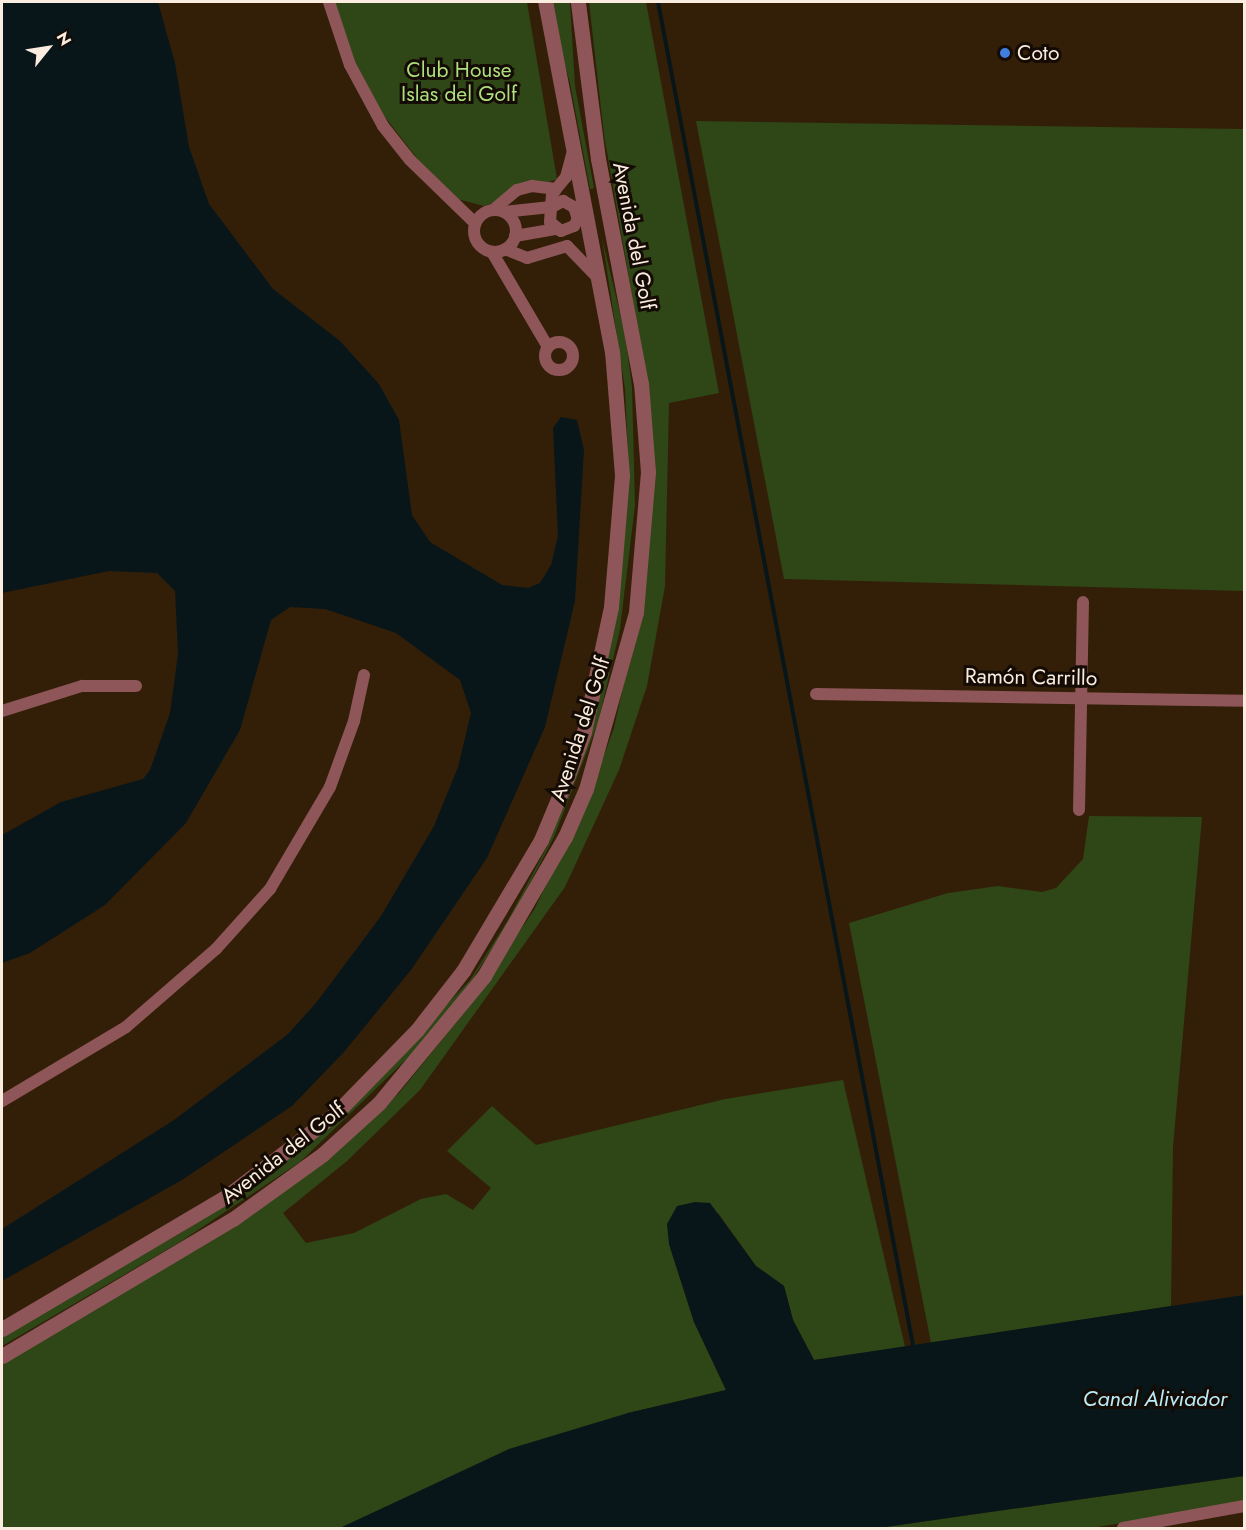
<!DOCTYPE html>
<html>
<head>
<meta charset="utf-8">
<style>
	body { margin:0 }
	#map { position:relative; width:1246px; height:1530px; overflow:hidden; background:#331f08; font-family:Jost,sans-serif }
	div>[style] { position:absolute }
	.green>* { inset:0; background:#2f4616 }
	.water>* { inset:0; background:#08161a }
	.stream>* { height:4px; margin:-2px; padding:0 2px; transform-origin:2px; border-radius:2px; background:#08161a }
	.minor>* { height:12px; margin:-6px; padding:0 6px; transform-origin:6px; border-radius:6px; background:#8e5658 }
	.minor>.ring { margin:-6px; padding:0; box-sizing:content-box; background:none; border:12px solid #8e5658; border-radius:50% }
	.tertiary>* { height:15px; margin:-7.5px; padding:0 7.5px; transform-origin:7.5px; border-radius:7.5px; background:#8e5658 }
	.dots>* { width:16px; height:16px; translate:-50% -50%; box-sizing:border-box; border:3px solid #140b04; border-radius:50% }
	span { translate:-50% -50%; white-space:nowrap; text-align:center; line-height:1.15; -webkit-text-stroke:6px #140b04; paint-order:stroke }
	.poi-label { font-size:21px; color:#faecdf }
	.left { translate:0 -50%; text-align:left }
	.park-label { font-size:21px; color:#aedf7e }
	.street-label { font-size:21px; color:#faecdf }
	.water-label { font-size:22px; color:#baecfa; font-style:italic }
	.frame { position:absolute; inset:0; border:3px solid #faecdf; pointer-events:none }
	.north { position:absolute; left:18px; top:18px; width:60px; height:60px; -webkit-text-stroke:4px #140b04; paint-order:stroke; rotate:60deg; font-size:16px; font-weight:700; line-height:24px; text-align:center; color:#faecdf }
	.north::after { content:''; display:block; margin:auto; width:21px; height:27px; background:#faecdf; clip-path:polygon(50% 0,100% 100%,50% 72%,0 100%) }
</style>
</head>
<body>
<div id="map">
	<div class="green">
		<i style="clip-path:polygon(334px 2px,527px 2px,557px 179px,484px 206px,457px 199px,426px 170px,385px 117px,357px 69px)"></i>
		<i style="clip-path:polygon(548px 2px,570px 3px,575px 86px,594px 188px,590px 189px,570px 83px)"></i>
		<i style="clip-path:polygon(589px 2px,646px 2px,719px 393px,669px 403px,665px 586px,647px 686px,619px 770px,565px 887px,420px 1090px,347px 1161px,283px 1213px,306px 1243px,354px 1233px,421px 1199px,446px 1194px,473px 1210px,491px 1188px,447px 1151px,492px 1106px,536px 1145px,725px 1099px,843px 1080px,905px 1347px,814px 1360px,793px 1320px,784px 1286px,756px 1266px,718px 1213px,669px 1244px,694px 1322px,726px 1390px,628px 1413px,418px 1492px,340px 1528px,2px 1528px,2px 1364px,242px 1222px,337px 1152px,399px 1093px,463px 1014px,534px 910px,591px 791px,614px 728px,640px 610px,647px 381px,604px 135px)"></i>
		<i style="clip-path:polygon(696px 121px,1244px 129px,1244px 591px,784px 579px)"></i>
		<i style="clip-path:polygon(602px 238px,625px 334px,632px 387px,635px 505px,620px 629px,598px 723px,554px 837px,510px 921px,472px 980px,420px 1046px,300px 1162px,180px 1242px,2px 1346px,2px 1337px,26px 1320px,177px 1235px,295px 1155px,353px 1105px,470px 980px,508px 920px,549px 843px,614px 628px,628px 454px,625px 389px)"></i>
		<i style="clip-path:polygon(1089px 816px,1202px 817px,1173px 1147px,1171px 1306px,931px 1343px,849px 923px,948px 893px,998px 886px,1042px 892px,1056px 888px,1083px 859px)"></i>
		<i style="clip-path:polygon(1244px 1476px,1244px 1504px,1090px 1528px,878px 1528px)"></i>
	</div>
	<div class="water">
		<i style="clip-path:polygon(2px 2px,158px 2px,175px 63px,189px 147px,209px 204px,273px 289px,340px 341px,379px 384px,399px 420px,412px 515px,430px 542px,502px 585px,528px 588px,540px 583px,551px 565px,558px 536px,553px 428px,561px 417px,577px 420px,584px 450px,575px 601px,545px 727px,487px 858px,411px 970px,344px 1052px,292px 1106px,182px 1180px,2px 1281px,2px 1229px,174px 1120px,288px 1034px,316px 1003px,381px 916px,434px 826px,458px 767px,471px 713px,460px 680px,396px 633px,325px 609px,290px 607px,271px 620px,240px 730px,186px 823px,105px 905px,30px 953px,2px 963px,2px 835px,61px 802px,143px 779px,150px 770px,170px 713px,178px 654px,175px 591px,157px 573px,109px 571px,2px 593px)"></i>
		<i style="clip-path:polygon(695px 1202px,710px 1203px,756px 1266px,784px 1286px,793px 1320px,814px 1360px,1244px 1295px,1244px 1476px,878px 1528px,340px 1528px,509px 1449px,628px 1413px,726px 1390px,694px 1322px,669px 1244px,667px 1224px,677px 1206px)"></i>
	</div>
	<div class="stream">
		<i style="left:658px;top:2px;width:1367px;rotate:79.25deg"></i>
	</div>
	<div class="minor">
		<i style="left:329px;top:2px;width:66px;rotate:71.6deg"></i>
		<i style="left:350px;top:65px;width:69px;rotate:61.6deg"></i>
		<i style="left:383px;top:126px;width:43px;rotate:51.5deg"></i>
		<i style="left:410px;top:160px;width:91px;rotate:44.1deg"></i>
		<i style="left:552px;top:207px;width:13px;rotate:-29deg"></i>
		<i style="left:563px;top:201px;width:13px;rotate:29deg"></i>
		<i style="left:574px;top:207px;width:13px;rotate:72deg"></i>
		<i style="left:578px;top:219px;width:8px;rotate:120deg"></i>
		<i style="left:574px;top:226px;width:14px;rotate:159deg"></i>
		<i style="left:561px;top:231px;width:14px;rotate:-141deg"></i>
		<i style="left:550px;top:222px;width:26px;rotate:-86deg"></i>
		<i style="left:552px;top:196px;width:8px;rotate:-60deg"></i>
		<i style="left:493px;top:210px;width:31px;rotate:-40deg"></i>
		<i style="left:517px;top:190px;width:16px;rotate:-15deg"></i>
		<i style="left:532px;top:186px;width:24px;rotate:7deg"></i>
		<i style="left:556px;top:189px;width:16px;rotate:-50deg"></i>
		<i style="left:566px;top:177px;width:23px;rotate:-75deg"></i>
		<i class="ring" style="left:474px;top:210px;width:30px;height:30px"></i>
		<i style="left:504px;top:212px;width:47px;rotate:-6.1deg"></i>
		<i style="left:515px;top:236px;width:42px;rotate:-9.7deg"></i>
		<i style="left:505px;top:249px;width:24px;rotate:22deg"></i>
		<i style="left:527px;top:258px;width:42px;rotate:-16.7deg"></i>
		<i style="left:567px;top:246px;width:45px;rotate:45.9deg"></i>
		<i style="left:492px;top:252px;width:110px;rotate:59.5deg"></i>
		<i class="ring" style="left:545px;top:342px;width:16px;height:16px"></i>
		<i style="left:816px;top:694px;width:428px;rotate:0.9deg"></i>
		<i style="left:2px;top:711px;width:84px;rotate:-17.4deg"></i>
		<i style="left:82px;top:686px;width:54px"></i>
		<i style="left:1079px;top:810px;width:208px;rotate:-88.9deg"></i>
		<i style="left:2px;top:1101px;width:144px;rotate:-30.8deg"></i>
		<i style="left:126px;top:1027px;width:119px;rotate:-40.9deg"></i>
		<i style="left:216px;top:949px;width:81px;rotate:-48deg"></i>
		<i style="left:270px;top:889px;width:118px;rotate:-59.5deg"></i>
		<i style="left:330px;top:787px;width:70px;rotate:-70deg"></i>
		<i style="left:354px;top:721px;width:47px;rotate:-77.7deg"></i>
		<i style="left:1123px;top:1528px;width:123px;rotate:-10.3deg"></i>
	</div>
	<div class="tertiary">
		<i style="left:2px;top:1329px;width:261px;rotate:-30.6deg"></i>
		<i style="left:227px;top:1196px;width:137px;rotate:-37.3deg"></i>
		<i style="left:336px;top:1113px;width:116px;rotate:-45.7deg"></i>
		<i style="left:417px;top:1030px;width:75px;rotate:-52.1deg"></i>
		<i style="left:463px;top:971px;width:152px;rotate:-59.2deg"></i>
		<i style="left:541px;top:840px;width:70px;rotate:-67.4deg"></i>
		<i style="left:568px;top:775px;width:46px;rotate:-69.6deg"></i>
		<i style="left:584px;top:732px;width:128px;rotate:-77.8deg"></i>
		<i style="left:611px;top:607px;width:132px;rotate:-85.2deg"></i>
		<i style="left:622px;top:475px;width:123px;rotate:-94.6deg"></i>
		<i style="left:612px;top:352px;width:356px;rotate:-100.8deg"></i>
		<i style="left:2px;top:1356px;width:269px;rotate:-30.7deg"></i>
		<i style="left:233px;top:1219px;width:111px;rotate:-35.8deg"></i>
		<i style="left:323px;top:1154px;width:76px;rotate:-42.3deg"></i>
		<i style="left:379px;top:1103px;width:165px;rotate:-50.4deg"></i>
		<i style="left:484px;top:976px;width:161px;rotate:-59.8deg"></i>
		<i style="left:565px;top:837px;width:52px;rotate:-66.4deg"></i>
		<i style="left:586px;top:789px;width:184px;rotate:-74.2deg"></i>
		<i style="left:636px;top:612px;width:141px;rotate:-85.1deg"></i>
		<i style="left:648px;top:472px;width:88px;rotate:-94.5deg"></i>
		<i style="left:641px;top:384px;width:229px;rotate:-100.8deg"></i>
		<i style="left:598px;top:159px;width:158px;rotate:-97.3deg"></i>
	</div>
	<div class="dots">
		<i style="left:1005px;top:53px;background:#3f7fe0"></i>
	</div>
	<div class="poi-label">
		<span class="left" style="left:1017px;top:53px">Coto</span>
	</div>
	<div class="park-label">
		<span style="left:459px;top:82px">Club House<br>Islas del Golf</span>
	</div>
	<div class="street-label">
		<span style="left:634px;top:236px;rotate:79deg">Avenida del Golf</span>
		<span style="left:1031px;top:677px;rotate:1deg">Ramón Carrillo</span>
		<span style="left:580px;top:729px;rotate:-72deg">Avenida del Golf</span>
		<span style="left:283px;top:1153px;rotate:-38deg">Avenida del Golf</span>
	</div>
	<div class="water-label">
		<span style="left:1155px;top:1399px">Canal Aliviador</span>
	</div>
	<div class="frame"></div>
	<div class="north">N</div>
</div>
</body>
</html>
